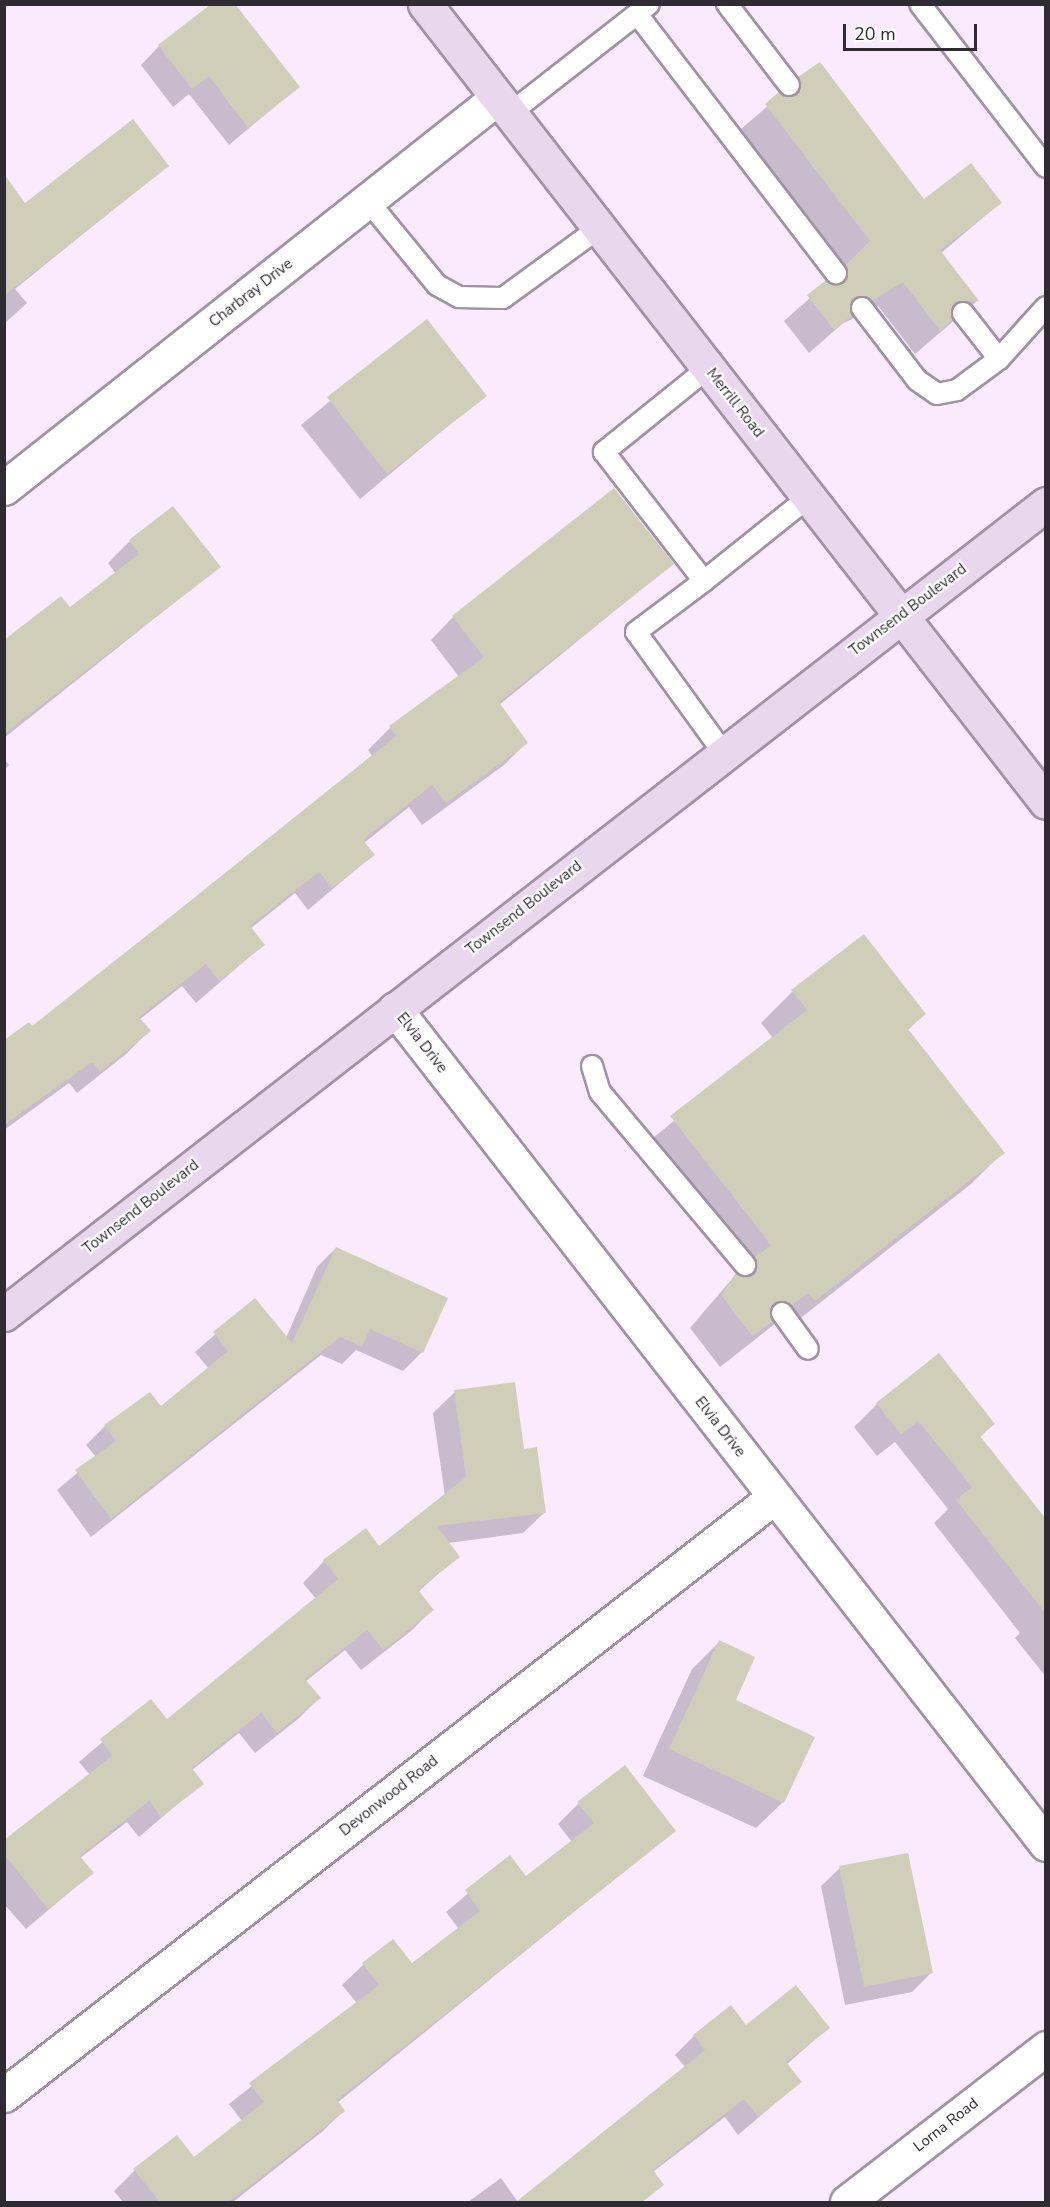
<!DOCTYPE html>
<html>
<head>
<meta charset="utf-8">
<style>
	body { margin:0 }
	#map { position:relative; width:1050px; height:2207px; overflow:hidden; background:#faeafe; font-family:"Nunito Sans",sans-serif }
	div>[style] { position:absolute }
	.shadow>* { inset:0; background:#0003 }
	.building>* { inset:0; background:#d0ceb8 }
	.roads { filter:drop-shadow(2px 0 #a092a4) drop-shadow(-2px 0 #a092a4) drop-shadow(0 2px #a092a4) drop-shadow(0 -2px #a092a4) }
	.lane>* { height:20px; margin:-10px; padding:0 10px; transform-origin:10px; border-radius:10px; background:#fff }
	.street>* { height:33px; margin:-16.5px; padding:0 16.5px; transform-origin:16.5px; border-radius:16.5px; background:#fff }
	.secondary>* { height:33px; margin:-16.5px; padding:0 16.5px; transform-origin:16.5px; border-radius:16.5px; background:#e9d7ee }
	span { translate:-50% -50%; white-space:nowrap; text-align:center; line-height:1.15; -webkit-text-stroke:4.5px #fff; paint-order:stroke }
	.street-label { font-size:15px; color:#302a32 }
	.frame { position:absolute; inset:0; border:6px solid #302a32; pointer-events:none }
	.scale { position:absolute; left:843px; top:24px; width:134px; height:27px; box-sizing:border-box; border:3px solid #302a32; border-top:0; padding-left:8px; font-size:18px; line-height:21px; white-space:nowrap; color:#302a32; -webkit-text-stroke:4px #fff; paint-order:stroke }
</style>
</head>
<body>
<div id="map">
	<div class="shadow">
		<i style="clip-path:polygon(159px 46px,298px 87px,229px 145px,189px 94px,173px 107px,141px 65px)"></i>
		<i style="clip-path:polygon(799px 79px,924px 201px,1000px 203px,940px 254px,977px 301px,915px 354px,878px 306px,842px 324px,809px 353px,784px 321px,846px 266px,741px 129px)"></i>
		<i style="clip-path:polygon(167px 166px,15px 289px,27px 303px,4px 324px,4px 177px,25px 206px)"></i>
		<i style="clip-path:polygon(427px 321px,485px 395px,360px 499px,301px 425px)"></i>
		<i style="clip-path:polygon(130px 541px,219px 567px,4px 738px,4px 642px,70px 609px,116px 574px,108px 563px)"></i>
		<i style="clip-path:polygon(672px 564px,499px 705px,526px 743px,504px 765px,422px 825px,409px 807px,364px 843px,373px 855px,308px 910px,295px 893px,250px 929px,263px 945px,196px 1003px,182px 986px,139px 1020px,149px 1031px,126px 1054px,77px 1093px,69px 1083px,4px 1130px,4px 1042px,32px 1028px,372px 756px,368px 750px,390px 728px,459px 677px,431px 640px,453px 617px)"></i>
		<i style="clip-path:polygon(4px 759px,9px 765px,4px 770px)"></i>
		<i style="clip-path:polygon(792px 992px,924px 1014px,907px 1031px,1003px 1152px,971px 1184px,783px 1332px,776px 1323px,720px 1367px,690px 1328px,737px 1273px,640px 1149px,773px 1038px,761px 1023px)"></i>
		<i style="clip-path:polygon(336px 1248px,422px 1352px,403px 1371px,356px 1350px,342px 1364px,321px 1355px,91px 1537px,57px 1490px,96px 1457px,86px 1445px,105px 1426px,161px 1408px,209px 1369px,195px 1352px,255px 1300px,286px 1338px,317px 1267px)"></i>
		<i style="clip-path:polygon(455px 1392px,523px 1450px,545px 1512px,523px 1533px,448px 1543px,458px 1556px,418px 1592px,432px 1610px,411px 1631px,361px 1670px,345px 1650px,306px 1681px,319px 1698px,298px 1719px,255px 1753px,239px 1733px,192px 1770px,202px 1783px,139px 1837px,127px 1822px,80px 1858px,92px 1873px,26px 1929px,4px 1904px,4px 1842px,90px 1775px,79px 1762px,151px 1701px,167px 1721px,316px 1599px,303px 1583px,324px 1561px,379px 1548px,445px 1496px,433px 1413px)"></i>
		<i style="clip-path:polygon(877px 1404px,993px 1424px,979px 1438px,1046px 1522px,1046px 1677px,1015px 1638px,1020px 1633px,934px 1523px,948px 1509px,895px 1442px,877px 1456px,854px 1427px)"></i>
		<i style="clip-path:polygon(719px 1642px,734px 1701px,783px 1802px,756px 1828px,643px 1776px,692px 1669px)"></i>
		<i style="clip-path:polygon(578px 1804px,674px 1831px,337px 2103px,343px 2111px,323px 2131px,233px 2202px,123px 2202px,114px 2191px,134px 2171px,194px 2159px,242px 2121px,229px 2104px,357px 2003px,342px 1985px,363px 1965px,393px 1941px,412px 1965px,459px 1929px,446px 1912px,510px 1858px,526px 1878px,572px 1842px,558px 1824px)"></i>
		<i style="clip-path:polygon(840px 1868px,931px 1973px,912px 1992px,845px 2005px,821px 1886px)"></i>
		<i style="clip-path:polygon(745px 2027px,828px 2028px,786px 2065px,800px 2082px,738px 2135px,725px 2117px,613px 2202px,468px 2202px,501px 2178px,518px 2202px,686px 2068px,675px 2055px,694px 2036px)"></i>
	</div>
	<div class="building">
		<i style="clip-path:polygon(211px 4px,235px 4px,300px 87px,248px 128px,209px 76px,192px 89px,158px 45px)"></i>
		<i style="clip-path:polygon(820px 62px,924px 199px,971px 163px,1002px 203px,940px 250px,979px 301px,956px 303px,953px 320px,940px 331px,903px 282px,872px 301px,855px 298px,853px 315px,834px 330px,807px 295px,826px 280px,844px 282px,845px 266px,870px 241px,765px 104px,779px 92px,797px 94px,798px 77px)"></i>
		<i style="clip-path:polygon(133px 119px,169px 166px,4px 296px,4px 174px,25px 203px)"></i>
		<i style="clip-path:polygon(427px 319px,487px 396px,387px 474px,327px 397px)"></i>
		<i style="clip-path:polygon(614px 488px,674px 564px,499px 702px,528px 743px,446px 803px,432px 785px,363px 840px,375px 855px,332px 888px,319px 872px,250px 926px,265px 945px,219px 981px,206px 964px,139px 1017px,151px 1031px,100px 1072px,92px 1062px,4px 1125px,4px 1040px,29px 1022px,32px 1026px,169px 918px,396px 736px,389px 726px,484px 657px,452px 616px)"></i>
		<i style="clip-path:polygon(173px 506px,221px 567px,4px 734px,4px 640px,61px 596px,70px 607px,139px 554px,129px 540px)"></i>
		<i style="clip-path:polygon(864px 934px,926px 1014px,908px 1029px,1005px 1153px,815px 1301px,808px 1293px,791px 1306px,775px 1303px,773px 1321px,752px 1336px,721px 1295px,736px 1273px,753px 1274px,754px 1258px,771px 1245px,670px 1116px,807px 1010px,791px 990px)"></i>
		<i style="clip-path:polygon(336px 1247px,448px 1298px,423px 1353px,370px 1329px,362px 1347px,340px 1337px,111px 1519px,75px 1470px,116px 1441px,104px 1425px,150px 1392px,161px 1406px,228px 1351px,213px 1332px,255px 1298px,292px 1343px)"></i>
		<i style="clip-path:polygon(939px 1353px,995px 1424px,980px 1436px,1046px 1519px,1046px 1614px,956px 1500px,972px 1487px,918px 1421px,901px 1434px,876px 1403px)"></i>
		<i style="clip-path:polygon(515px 1382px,524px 1449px,537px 1447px,546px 1513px,437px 1526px,460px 1557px,418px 1590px,434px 1610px,383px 1650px,367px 1630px,305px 1679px,321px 1698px,277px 1733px,261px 1713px,192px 1768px,204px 1784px,161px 1817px,149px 1801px,80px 1856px,94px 1873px,48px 1909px,4px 1854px,4px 1840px,112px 1756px,100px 1739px,151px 1699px,167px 1719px,338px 1579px,323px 1560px,366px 1528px,379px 1546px,466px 1477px,454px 1390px)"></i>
		<i style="clip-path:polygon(719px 1640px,755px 1657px,736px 1700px,815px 1737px,784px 1803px,669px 1749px)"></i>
		<i style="clip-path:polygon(625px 1765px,676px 1831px,337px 2100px,345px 2111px,229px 2202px,160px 2202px,133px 2169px,177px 2135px,194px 2157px,264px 2102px,249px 2083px,379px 1985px,362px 1963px,393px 1939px,412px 1963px,480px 1911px,465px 1890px,510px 1855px,526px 1876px,594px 1823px,577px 1802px)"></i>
		<i style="clip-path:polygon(908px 1853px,933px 1973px,864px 1987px,839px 1866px)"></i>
		<i style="clip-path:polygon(796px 1985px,830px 2028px,786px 2062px,802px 2082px,758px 2117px,744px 2099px,653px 2170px,664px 2185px,642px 2202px,516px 2202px,705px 2050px,693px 2035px,731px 2005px,746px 2025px)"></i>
	</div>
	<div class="roads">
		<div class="lane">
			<i style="left:649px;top:4px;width:16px;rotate:140deg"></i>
			<i style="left:637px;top:14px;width:327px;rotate:52.5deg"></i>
			<i style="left:727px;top:4px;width:102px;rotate:52.6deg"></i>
			<i style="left:920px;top:4px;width:206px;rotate:52.3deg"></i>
			<i style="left:509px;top:114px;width:162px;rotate:-38deg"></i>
			<i style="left:368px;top:201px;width:109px;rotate:50.6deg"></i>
			<i style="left:437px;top:285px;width:25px;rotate:29deg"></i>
			<i style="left:459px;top:297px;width:44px;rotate:1.3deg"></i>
			<i style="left:503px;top:298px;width:119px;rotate:-36.1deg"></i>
			<i style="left:862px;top:308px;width:91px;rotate:52.6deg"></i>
			<i style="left:917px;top:380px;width:24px;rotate:35deg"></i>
			<i style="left:937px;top:394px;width:20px;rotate:-11deg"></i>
			<i style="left:957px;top:390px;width:52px;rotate:-36.4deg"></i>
			<i style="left:999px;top:359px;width:70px;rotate:-47.9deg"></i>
			<i style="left:963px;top:313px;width:58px;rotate:52deg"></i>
			<i style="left:708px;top:368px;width:134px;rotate:141.1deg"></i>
			<i style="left:604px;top:452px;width:163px;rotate:52.2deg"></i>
			<i style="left:704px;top:581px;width:134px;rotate:-38.7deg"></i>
			<i style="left:704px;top:581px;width:85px;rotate:143.1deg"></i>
			<i style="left:636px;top:632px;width:148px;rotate:54.1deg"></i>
			<i style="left:592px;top:1066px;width:27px;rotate:73deg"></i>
			<i style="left:600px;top:1092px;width:226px;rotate:50deg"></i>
			<i style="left:782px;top:1313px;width:44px;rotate:54.2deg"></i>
		</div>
		<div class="street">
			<i style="left:4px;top:488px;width:629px;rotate:-38.35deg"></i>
			<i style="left:395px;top:1009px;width:1059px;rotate:52.06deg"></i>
			<i style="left:4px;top:2095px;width:975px;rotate:-37.83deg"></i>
			<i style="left:847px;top:2202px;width:252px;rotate:-37.7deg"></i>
		</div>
		<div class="secondary">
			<i style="left:425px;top:4px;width:1011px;rotate:52.11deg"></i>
			<i style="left:4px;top:1314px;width:1320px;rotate:-37.86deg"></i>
		</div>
	</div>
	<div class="street-label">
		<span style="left:251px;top:293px;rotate:-38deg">Charbray Drive</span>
		<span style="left:735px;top:403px;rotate:52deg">Merrill Road</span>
		<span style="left:908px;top:610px;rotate:-37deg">Townsend Boulevard</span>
		<span style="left:524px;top:908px;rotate:-38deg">Townsend Boulevard</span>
		<span style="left:422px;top:1043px;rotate:52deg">Elvia Drive</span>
		<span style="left:141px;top:1207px;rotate:-38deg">Townsend Boulevard</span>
		<span style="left:720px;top:1427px;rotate:52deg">Elvia Drive</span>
		<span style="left:389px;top:1796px;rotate:-38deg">Devonwood Road</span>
		<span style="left:946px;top:2125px;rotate:-38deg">Lorna Road</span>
	</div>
	<div class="frame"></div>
	<div class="scale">20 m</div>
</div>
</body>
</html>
